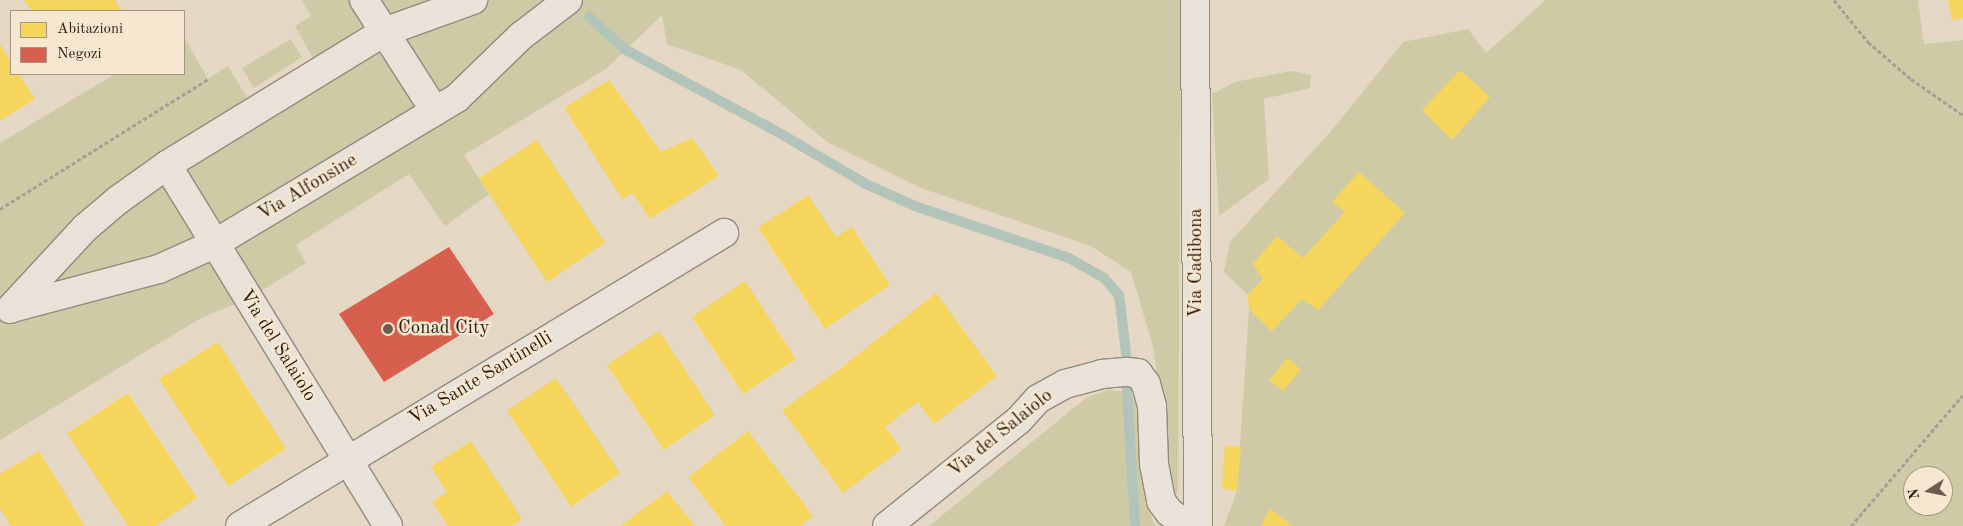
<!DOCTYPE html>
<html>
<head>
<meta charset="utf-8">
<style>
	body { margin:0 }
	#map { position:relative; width:1963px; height:526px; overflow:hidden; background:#e4d7c3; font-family:"Old Standard TT",serif }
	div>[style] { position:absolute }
	.green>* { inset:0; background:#cecaa5 }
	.homes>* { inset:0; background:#f6d55c }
	.shops>* { inset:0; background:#d6604d }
	.stream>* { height:10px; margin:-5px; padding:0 5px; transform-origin:5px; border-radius:5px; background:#b2c3b9 }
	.path>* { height:3px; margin-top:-1.5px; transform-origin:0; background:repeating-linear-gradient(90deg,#a59e95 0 4px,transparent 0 6.5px) }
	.roads { filter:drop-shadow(1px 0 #93897d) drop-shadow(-1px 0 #93897d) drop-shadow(0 1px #93897d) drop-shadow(0 -1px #93897d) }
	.street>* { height:28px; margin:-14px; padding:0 14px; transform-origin:14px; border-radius:14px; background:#e9e2d8 }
	.secondary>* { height:28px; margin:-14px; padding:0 14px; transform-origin:14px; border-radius:14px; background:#e9e2d8 }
	.dots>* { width:14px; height:14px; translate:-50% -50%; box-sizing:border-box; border:2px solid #f6e7d0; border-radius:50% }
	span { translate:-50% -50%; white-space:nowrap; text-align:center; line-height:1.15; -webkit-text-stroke:5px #f6e7d0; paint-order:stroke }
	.street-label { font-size:19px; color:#2b190d }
	.poi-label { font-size:19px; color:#2b190d }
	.left { translate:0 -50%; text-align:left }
	.legend { position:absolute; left:10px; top:10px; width:175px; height:65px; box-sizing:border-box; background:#f6e7d0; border:1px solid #a59582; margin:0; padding:6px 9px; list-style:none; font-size:15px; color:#2b190d }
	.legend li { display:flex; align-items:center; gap:10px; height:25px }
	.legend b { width:25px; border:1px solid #a59582 }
	.north { position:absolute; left:1903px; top:466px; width:50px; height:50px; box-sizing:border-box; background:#f6e7d0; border:1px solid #a59582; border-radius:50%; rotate:259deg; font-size:14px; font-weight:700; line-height:20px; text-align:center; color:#2b190d }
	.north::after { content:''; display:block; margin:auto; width:18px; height:22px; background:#6c5c4d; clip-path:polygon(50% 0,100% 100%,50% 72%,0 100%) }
</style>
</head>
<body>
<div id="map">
	<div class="green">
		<i style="clip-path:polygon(302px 0,1181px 0,1178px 493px,1171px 493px,1166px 482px,1161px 399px,1153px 346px,1131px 272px,1091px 246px,921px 188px,827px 142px,741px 70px,667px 44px,662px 15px,606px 69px,464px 155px,489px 194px,445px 226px,409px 174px,296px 245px,306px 263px,248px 299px,201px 318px,0 440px,0 143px,115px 74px,184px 74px,184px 37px,208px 79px,228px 66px,255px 111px,320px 71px,295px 26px,311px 16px)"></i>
		<i style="clip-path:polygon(evenodd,1546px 0,1918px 0,1924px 44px,1963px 40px,1963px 526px,1224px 526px,1237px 491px,1249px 309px,1248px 295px,1224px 272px,1230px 242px,1333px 129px,1403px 42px,1468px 29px,1486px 53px,1546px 0,1913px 476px,1943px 476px,1943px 506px,1913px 506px,1913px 476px)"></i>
		<i style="clip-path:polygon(291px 39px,302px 57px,254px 88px,242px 68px)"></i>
		<i style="clip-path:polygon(1291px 71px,1311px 75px,1310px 88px,1264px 99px,1269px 179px,1219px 216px,1212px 94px,1235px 82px)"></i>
		<i style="clip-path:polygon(1108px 390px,1131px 392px,1138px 409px,1149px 510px,1155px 526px,929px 526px,1086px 398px)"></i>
	</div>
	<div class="homes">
		<i style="clip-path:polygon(24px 0,115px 0,122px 11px,32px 11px)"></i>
		<i style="clip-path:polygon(1948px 0,1963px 0,1963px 18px,1952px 20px)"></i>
		<i style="clip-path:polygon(0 44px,11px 62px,11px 74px,19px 74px,35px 99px,0 121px)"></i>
		<i style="clip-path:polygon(1460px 70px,1490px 97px,1452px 140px,1422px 110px)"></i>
		<i style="clip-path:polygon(609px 80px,661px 152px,692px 138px,719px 176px,650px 219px,633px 193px,622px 199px,564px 108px)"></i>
		<i style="clip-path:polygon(537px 140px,605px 243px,547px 282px,479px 178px)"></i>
		<i style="clip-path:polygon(1359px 172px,1405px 213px,1318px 310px,1302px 299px,1272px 331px,1249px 309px,1248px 295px,1263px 279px,1253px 264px,1277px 236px,1303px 258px,1345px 212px,1332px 202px)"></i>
		<i style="clip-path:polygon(808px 195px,836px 237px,852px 227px,890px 285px,825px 329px,758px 228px)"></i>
		<i style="clip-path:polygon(745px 281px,796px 359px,743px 394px,692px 317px)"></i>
		<i style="clip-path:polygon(936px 293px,997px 376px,934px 424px,918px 402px,885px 427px,902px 449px,843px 493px,782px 410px,841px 368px)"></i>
		<i style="clip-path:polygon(659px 331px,715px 415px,664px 450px,607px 365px)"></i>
		<i style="clip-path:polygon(218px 342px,286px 449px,228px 486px,159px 379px)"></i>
		<i style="clip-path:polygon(1288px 358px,1301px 370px,1283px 391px,1269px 380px)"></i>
		<i style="clip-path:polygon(556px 378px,620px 473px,571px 507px,507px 411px)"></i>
		<i style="clip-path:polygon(128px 393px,197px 498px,155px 526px,128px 526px,67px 433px)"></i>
		<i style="clip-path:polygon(748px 431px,813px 516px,800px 526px,726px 526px,688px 477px)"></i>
		<i style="clip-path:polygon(471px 441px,522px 519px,511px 526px,448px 526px,432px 502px,447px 492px,431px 467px)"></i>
		<i style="clip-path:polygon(1225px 446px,1241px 446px,1237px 491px,1222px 488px)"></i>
		<i style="clip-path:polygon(39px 451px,85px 526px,11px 526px,0 508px,0 474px)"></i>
		<i style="clip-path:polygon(667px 491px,695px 526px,621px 526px)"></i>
		<i style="clip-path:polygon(1270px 509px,1293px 526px,1261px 526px)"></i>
	</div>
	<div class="shops">
		<i style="clip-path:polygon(449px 247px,494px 314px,384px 382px,339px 314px)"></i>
	</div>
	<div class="stream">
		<i style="left:589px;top:17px;width:50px;rotate:41.7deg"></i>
		<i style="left:626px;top:50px;width:170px;rotate:28.4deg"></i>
		<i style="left:776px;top:131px;width:104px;rotate:30.5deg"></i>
		<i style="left:866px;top:184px;width:54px;rotate:24.2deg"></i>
		<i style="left:915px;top:206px;width:163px;rotate:18.7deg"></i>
		<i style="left:1069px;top:258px;width:40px;rotate:29.7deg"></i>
		<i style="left:1104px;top:278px;width:23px;rotate:49deg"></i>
		<i style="left:1119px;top:295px;width:66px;rotate:83.1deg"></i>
		<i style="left:1127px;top:390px;width:136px;rotate:86.6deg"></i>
	</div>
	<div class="path">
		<i style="left:1834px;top:0;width:54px;rotate:51deg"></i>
		<i style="left:1868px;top:42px;width:57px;rotate:40.7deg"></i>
		<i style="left:1911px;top:79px;width:63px;rotate:34.7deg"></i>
		<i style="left:0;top:209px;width:245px;rotate:-32deg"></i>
		<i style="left:1851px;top:526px;width:172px;rotate:-49.5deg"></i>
	</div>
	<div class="roads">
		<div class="street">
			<i style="left:364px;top:0;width:132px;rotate:57.4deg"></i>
			<i style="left:1195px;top:0;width:526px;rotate:89.67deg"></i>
			<i style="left:167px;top:165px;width:423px;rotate:58.5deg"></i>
			<i style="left:240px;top:526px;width:566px;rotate:-31.19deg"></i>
			<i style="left:887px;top:526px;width:169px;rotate:-38.8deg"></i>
			<i style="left:1019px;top:420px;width:28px;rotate:-48deg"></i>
			<i style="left:1038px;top:399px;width:31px;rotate:-29deg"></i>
			<i style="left:1065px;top:384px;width:38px;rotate:-15deg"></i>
			<i style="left:1102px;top:374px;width:25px;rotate:-5deg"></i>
			<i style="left:1127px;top:372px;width:11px;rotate:5deg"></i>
			<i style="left:1138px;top:373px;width:14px;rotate:54deg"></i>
			<i style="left:1146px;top:384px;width:23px;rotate:75deg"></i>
			<i style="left:1152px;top:406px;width:58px;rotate:88deg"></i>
			<i style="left:1154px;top:464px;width:38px;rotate:79deg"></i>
			<i style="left:1161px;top:501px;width:14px;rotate:54deg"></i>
			<i style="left:1169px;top:512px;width:24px;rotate:36deg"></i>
		</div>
		<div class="secondary">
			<i style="left:12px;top:308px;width:152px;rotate:-14.9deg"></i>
			<i style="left:159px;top:269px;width:60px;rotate:-24.4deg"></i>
			<i style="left:214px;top:244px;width:283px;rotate:-31deg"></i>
			<i style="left:457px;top:98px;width:89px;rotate:-44.1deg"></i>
			<i style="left:521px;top:36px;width:59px;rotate:-37.5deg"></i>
			<i style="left:10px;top:309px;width:110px;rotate:-47.2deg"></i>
			<i style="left:85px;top:228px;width:43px;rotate:-40.3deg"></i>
			<i style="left:118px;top:200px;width:60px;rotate:-35.5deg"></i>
			<i style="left:167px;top:165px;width:255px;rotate:-31.5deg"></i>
			<i style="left:384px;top:32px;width:95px;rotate:-19.8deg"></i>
		</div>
	</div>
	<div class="dots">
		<i style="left:388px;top:329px;background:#6c5c4d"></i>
	</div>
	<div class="street-label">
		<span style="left:308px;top:188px;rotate:-31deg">Via Alfonsine</span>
		<span style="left:1197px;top:263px;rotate:-90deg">Via Cadibona</span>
		<span style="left:277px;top:346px;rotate:58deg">Via del Salaiolo</span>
		<span style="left:481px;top:379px;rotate:-31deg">Via Sante Santinelli</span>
		<span style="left:1001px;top:434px;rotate:-39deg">Via del Salaiolo</span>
	</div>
	<div class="poi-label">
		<span class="left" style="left:398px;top:329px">Conad City</span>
	</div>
	<ul class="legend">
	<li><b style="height:14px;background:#f6d55c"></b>Abitazioni</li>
	<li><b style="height:14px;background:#d6604d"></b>Negozi</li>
	</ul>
	<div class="north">N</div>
</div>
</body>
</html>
